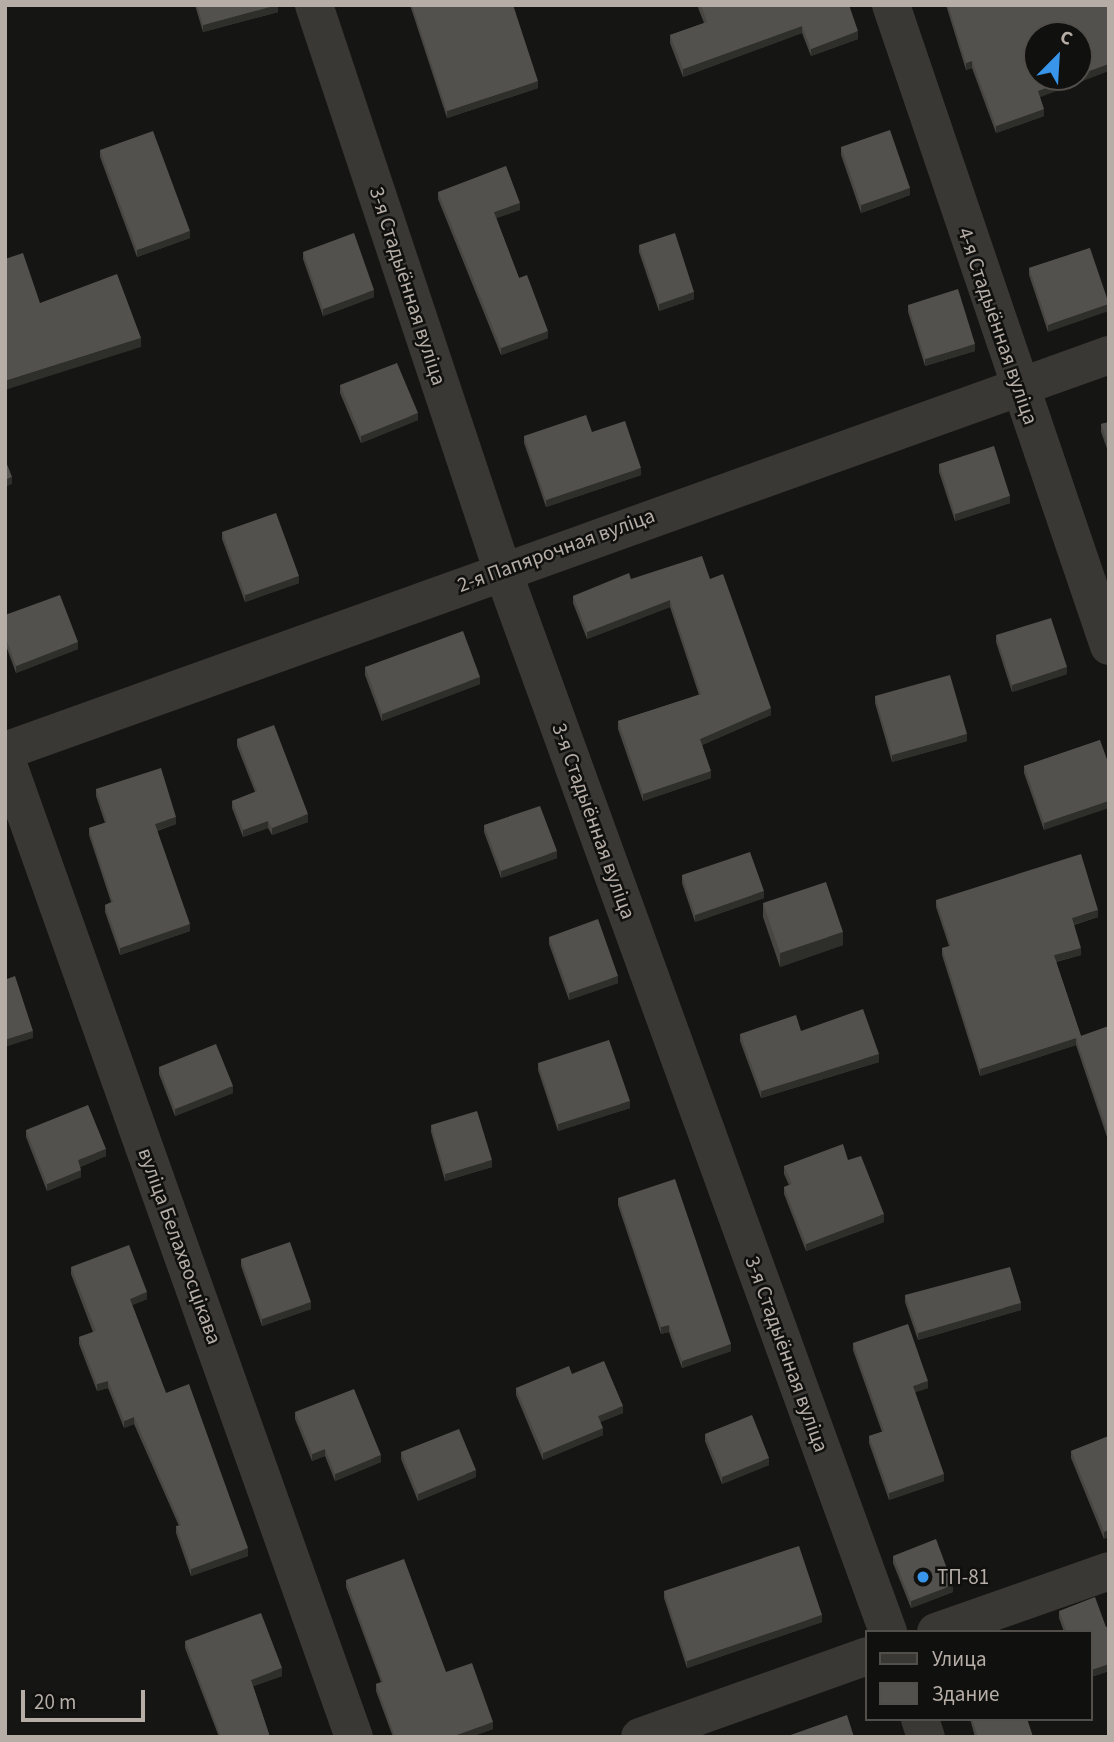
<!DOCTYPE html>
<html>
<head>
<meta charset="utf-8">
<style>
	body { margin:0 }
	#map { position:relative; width:1114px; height:1742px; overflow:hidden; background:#151513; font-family:"Source Sans 3",sans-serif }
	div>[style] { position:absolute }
	.street>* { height:38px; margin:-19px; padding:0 19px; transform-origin:19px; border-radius:19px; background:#3a3835 }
	.wall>* { inset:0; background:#474642 }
	.shaded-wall>* { inset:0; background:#2e2e2b }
	.building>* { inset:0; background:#53514d }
	.dots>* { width:19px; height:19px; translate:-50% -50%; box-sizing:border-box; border:4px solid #10100f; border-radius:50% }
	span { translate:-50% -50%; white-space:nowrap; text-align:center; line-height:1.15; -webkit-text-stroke:5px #10100f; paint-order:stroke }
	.street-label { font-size:21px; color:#b5ada6 }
	.poi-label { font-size:21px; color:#b5ada6 }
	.left { translate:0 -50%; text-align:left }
	.frame { position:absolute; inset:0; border:7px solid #b5ada6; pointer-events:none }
	.legend { position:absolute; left:865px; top:1630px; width:228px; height:91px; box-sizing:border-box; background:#10100f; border:2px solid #524f4b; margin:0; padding:9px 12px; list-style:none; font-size:21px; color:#b5ada6 }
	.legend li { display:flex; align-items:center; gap:14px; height:35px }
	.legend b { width:35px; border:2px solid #524f4b }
	.north { position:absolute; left:1023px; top:21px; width:70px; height:70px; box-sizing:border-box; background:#10100f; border:2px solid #524f4b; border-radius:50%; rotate:24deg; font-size:19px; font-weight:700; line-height:28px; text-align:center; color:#b5ada6 }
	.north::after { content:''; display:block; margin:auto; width:24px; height:32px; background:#3895e9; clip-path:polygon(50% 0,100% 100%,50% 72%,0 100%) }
	.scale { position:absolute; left:21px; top:1690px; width:124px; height:32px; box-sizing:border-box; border:4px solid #b5ada6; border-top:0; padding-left:9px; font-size:21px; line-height:24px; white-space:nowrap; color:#b5ada6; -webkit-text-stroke:5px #10100f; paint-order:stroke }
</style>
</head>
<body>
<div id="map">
	<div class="street">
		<i style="left:314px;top:5px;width:595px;rotate:71.57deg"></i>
		<i style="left:502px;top:569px;width:1131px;rotate:70.04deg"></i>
		<i style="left:891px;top:5px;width:677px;rotate:71.22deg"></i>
		<i style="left:5px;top:751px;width:1173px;rotate:-19.73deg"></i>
		<i style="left:5px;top:756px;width:1041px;rotate:70.42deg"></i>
		<i style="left:936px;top:1632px;width:183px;rotate:-19.4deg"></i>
		<i style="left:920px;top:1719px;width:19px;rotate:72deg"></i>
		<i style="left:640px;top:1737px;width:241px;rotate:-19.6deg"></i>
	</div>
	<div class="wall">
		<i style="clip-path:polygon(195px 5px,278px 5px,278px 12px,203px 32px)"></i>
		<i style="clip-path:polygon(410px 5px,513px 5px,538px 88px,447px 118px)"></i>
		<i style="clip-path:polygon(697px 5px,849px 5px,858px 39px,811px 56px,802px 33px,683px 77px,670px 43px,670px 35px,704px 23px)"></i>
		<i style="clip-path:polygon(946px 5px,1109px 5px,1040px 97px,1044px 116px,996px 133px,972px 68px,966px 70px)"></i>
		<i style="clip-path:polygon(841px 147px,910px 195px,861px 213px,841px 155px)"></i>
		<i style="clip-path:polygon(100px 150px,190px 238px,137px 257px,100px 157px)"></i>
		<i style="clip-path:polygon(438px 192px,520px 210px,496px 218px,519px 278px,548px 338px,501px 355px,438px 199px)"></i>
		<i style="clip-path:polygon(639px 245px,694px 299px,659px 311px,639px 252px)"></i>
		<i style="clip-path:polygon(1090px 248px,1048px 332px,1029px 275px,1029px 268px)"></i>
		<i style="clip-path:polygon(303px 252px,374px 297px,323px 316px,303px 259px)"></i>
		<i style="clip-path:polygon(908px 305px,975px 351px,925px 366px,908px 312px)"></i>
		<i style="clip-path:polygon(340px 385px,418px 420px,361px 443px,340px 393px)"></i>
		<i style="clip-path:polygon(1109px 422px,1109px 454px,1101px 432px,1101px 424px)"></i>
		<i style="clip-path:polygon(592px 432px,641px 475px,546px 507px,524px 443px,524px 436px)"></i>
		<i style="clip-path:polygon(939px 464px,1010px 503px,955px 521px,939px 472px)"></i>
		<i style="clip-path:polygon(222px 532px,299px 583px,245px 602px,222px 539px)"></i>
		<i style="clip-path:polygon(631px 579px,710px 579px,771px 715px,702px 745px,711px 778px,643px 801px,618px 729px,618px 721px,699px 695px,670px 607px,587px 639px,573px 603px,573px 596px)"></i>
		<i style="clip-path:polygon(5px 615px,78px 649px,16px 673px,5px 643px)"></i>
		<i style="clip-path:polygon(996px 635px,1067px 674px,1012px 692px,996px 642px)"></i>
		<i style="clip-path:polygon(365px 667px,480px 684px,382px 721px,365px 675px)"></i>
		<i style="clip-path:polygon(875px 696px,967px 741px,892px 762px,875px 703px)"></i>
		<i style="clip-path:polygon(237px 739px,308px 822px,272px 835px,268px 828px,243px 837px,232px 808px,232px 801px,255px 792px,237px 746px)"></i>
		<i style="clip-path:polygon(1100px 740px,1044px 830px,1024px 773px,1024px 766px)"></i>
		<i style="clip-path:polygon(96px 789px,176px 824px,157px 831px,190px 931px,120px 955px,105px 912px,105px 905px,111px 902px,89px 835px,89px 828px,105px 823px,96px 796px)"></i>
		<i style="clip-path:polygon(484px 825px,557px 858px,501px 878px,484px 832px)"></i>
		<i style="clip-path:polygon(682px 875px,764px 898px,695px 922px,682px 883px)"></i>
		<i style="clip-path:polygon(936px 900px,1098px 917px,1074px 925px,1081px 955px,1056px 962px,1081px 1036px,1109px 1026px,1107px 1137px,1076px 1045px,980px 1076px,942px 955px,942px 948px,949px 946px,936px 907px)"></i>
		<i style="clip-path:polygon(763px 903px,843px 945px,780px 967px,763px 917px)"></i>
		<i style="clip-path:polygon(549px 937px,618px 983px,569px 1000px,549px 944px)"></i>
		<i style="clip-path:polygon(740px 1034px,879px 1062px,761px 1098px,740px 1041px)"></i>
		<i style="clip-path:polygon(538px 1063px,630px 1108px,558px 1131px,538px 1070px)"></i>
		<i style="clip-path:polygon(159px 1067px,233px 1093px,175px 1116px,159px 1074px)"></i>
		<i style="clip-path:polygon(431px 1125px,492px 1167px,445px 1181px,431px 1132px)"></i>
		<i style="clip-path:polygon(26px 1130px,106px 1156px,80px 1167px,81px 1177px,47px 1191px,26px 1137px)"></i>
		<i style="clip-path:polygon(848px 1160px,884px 1222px,806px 1251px,784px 1194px,784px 1187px,789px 1185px,784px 1174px,784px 1166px)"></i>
		<i style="clip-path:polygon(618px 1198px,731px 1351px,682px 1368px,669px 1332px,661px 1334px,618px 1205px)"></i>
		<i style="clip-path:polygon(241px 1259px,311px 1309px,262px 1326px,241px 1266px)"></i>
		<i style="clip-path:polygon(71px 1267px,147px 1299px,132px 1305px,166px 1393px,248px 1556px,191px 1576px,176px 1533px,176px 1526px,179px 1526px,134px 1424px,124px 1428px,108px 1388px,97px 1391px,79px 1344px,79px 1337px,93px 1332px,71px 1274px)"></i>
		<i style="clip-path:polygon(905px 1295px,1021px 1310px,918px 1340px,905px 1302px)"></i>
		<i style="clip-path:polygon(853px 1343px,928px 1388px,915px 1392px,944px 1481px,889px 1500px,869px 1443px,869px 1436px,882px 1432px,853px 1350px)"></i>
		<i style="clip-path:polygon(572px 1374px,623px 1413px,600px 1422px,603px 1435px,543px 1460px,516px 1395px,516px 1388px)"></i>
		<i style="clip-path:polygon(295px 1412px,381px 1462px,335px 1481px,325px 1456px,312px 1461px,295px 1419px)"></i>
		<i style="clip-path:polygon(705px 1434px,769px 1465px,722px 1484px,705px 1441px)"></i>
		<i style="clip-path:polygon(1109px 1436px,1104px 1539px,1071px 1458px,1071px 1451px)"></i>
		<i style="clip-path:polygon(401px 1452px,476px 1477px,418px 1501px,401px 1459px)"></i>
		<i style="clip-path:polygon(893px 1556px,953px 1592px,911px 1608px,893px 1563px)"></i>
		<i style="clip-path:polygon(346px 1580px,446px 1672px,493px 1729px,470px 1737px,393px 1737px,376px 1691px,376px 1684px,381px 1682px,346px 1587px)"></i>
		<i style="clip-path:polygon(664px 1591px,822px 1622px,687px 1668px,664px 1598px)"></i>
		<i style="clip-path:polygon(1059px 1611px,1106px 1627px,1109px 1671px,1091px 1677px,1091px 1632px,1064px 1632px,1059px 1618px)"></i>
		<i style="clip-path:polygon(185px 1641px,282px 1676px,253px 1686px,270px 1737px,219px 1737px,185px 1648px)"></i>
		<i style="clip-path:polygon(970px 1719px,1027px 1719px,1033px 1737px,975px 1737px)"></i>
	</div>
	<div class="shaded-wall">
		<i style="clip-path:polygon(278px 5px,278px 12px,203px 32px,203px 25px)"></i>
		<i style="clip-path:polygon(802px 26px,802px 33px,683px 77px,683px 69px)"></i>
		<i style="clip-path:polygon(858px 31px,858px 39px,811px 56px,811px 49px)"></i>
		<i style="clip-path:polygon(972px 61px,972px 68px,966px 70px,966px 63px)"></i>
		<i style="clip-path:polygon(1109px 64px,1109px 71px,1038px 98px,1038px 91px,1074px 77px,1079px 77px,1079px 75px)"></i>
		<i style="clip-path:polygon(538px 81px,538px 88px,447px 118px,447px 111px)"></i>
		<i style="clip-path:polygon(1044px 109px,1044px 116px,996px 133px,996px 126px)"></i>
		<i style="clip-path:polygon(910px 188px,910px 195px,861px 213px,861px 205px)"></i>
		<i style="clip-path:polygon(520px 203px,520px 210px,494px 219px,494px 212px)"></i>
		<i style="clip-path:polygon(190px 231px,190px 238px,137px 257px,137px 250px)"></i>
		<i style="clip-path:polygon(374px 290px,374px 297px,323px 316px,323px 309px)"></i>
		<i style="clip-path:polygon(694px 292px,694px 299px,659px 311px,659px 304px)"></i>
		<i style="clip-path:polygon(1109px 304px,1109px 311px,1048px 332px,1048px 325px)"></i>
		<i style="clip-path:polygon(548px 331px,548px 338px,501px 355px,501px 348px)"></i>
		<i style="clip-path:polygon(141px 338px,141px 347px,5px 390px,5px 381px)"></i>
		<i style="clip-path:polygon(975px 344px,975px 351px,925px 366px,925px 359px)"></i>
		<i style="clip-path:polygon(418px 413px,418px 420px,361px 443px,361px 436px)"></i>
		<i style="clip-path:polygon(641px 468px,641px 475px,546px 507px,546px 500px)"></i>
		<i style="clip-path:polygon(12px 477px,12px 484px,5px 487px,5px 480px)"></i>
		<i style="clip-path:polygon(1010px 496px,1010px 503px,955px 521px,955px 514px)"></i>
		<i style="clip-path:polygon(299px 576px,299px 583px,245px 602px,245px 595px)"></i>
		<i style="clip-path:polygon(670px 600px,670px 607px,587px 639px,587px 632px)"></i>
		<i style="clip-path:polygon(78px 642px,78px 649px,16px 673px,16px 666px)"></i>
		<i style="clip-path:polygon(1067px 667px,1067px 674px,1012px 692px,1012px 685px)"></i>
		<i style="clip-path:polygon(480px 677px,480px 684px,382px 721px,382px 714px)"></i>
		<i style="clip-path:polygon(771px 708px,771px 715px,700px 746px,700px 739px)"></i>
		<i style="clip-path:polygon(967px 734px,967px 741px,892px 762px,892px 755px)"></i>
		<i style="clip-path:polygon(711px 771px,711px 778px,643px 801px,643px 794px)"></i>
		<i style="clip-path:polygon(1109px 801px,1109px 808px,1044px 830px,1044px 823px)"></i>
		<i style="clip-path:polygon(308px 814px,308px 822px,272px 835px,272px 828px)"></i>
		<i style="clip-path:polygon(176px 817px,176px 824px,155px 831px,155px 824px)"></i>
		<i style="clip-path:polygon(268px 821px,268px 828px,243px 837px,243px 830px)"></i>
		<i style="clip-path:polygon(557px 851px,557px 858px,501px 878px,501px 871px)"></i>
		<i style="clip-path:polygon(764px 891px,764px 898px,695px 922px,695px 915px)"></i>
		<i style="clip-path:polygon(1098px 910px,1098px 917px,1072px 925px,1072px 918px)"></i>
		<i style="clip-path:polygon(190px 924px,190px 931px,120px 955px,120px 948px)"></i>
		<i style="clip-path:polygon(843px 932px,843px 945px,780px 967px,780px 953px)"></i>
		<i style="clip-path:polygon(1081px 948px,1081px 955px,1054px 962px,1054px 955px)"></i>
		<i style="clip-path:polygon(618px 976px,618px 983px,569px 1000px,569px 993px)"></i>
		<i style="clip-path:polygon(33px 1031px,33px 1038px,5px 1047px,5px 1040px)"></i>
		<i style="clip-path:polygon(1076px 1038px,1076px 1045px,980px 1076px,980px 1069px)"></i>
		<i style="clip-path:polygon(879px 1054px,879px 1062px,761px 1098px,761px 1091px)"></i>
		<i style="clip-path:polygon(233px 1086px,233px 1093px,175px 1116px,175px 1109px)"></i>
		<i style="clip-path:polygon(630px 1101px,630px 1108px,558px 1131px,558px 1124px)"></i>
		<i style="clip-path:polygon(106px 1149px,106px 1156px,78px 1168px,78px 1160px)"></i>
		<i style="clip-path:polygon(492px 1160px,492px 1167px,445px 1181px,445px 1174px)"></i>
		<i style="clip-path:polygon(81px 1170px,81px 1177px,47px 1191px,47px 1184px)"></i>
		<i style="clip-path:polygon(884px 1214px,884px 1222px,806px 1251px,806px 1244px)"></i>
		<i style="clip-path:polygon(147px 1292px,147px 1299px,130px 1306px,130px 1299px)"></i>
		<i style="clip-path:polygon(311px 1302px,311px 1309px,262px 1326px,262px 1319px)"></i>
		<i style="clip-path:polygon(1021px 1303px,1021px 1310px,918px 1340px,918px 1333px)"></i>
		<i style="clip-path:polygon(669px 1325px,669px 1332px,661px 1334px,661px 1327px)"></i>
		<i style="clip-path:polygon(731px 1344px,731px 1351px,682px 1368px,682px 1361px)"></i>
		<i style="clip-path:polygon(108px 1381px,108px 1388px,97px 1391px,97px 1384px)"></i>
		<i style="clip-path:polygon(928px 1381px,928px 1388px,913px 1393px,913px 1386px)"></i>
		<i style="clip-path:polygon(623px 1406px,623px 1413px,598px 1423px,598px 1416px)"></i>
		<i style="clip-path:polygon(134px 1417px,134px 1424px,124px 1428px,124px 1421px)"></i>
		<i style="clip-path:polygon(603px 1428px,603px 1435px,543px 1460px,543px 1453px)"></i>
		<i style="clip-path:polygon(325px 1449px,325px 1456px,312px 1461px,312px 1454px)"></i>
		<i style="clip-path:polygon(381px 1455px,381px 1462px,335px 1481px,335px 1474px)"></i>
		<i style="clip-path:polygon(769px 1458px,769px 1465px,722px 1484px,722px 1477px)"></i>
		<i style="clip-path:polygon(476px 1470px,476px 1477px,418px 1501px,418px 1494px)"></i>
		<i style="clip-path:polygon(944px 1474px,944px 1481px,889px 1500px,889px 1493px)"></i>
		<i style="clip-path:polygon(1109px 1530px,1109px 1537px,1104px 1539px,1104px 1532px)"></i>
		<i style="clip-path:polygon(248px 1548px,248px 1556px,191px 1576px,191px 1569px)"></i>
		<i style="clip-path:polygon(953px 1585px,953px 1592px,911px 1608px,911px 1601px)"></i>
		<i style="clip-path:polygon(822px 1615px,822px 1622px,687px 1668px,687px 1661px)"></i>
		<i style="clip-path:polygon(1109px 1664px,1109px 1671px,1091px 1677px,1091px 1670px)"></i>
		<i style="clip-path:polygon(282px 1668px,282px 1676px,251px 1687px,251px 1680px)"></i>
		<i style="clip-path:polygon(493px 1722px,493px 1729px,470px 1737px,451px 1737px)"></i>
	</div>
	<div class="building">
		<i style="clip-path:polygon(197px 5px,276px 5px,203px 25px)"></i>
		<i style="clip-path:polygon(412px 5px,513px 5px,538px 81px,447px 111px)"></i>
		<i style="clip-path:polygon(701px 5px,849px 5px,858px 31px,811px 49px,802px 26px,683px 69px,670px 35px,707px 22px)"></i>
		<i style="clip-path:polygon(948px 5px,1109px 5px,1109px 64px,1079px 75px,1079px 35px,1037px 35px,1037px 77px,1074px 77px,1038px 91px,1044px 109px,996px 126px,972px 61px,966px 63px)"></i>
		<i style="clip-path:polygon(890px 130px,910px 188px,861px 205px,841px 147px)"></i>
		<i style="clip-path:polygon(153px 131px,190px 231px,137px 250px,100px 150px)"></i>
		<i style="clip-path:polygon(506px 166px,520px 203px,494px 212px,519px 278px,527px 275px,548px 331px,501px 348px,438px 192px)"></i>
		<i style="clip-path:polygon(354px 233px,374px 290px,323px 309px,303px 252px)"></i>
		<i style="clip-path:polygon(675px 233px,694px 292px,659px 304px,639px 245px)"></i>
		<i style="clip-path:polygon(1090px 248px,1109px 304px,1048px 325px,1029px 268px)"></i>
		<i style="clip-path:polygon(23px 253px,40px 303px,117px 274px,141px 338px,5px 381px,5px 259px)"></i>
		<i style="clip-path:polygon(958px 289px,975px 344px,925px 359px,908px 305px)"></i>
		<i style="clip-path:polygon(397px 363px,418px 413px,361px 436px,340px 385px)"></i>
		<i style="clip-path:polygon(586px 415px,592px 432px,625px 421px,641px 468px,546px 500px,524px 436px)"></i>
		<i style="clip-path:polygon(1109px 422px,1109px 447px,1101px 424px)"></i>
		<i style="clip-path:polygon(994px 446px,1010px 496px,955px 514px,939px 464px)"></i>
		<i style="clip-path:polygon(5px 459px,12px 477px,5px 480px)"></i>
		<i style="clip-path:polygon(276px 513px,299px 576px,245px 595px,222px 532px)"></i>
		<i style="clip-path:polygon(702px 556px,710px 579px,723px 574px,771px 708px,700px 739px,711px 771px,643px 794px,618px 721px,701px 694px,670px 600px,587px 632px,573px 596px,629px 573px,631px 579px)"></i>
		<i style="clip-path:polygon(60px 595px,78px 642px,16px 666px,5px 636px,5px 615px)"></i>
		<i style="clip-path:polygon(1051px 618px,1067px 667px,1012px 685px,996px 635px)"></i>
		<i style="clip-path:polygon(463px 631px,480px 677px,382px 714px,365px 667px)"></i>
		<i style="clip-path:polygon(950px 675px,967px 734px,892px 755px,875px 696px)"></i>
		<i style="clip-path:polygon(274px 725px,308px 814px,272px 828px,268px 821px,243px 830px,232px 801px,257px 791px,237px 739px)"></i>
		<i style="clip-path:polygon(1100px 740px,1109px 765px,1109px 801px,1044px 823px,1024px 766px)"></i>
		<i style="clip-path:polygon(161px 768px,176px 817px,155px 824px,190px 924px,120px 948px,105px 905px,113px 902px,89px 828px,107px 822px,96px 789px)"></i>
		<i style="clip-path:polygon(540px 806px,557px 851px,501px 871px,484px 825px)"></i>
		<i style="clip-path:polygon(750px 852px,764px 891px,695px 915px,682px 875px)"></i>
		<i style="clip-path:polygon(1081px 854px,1098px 910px,1072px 918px,1081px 948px,1054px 955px,1081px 1036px,1109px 1026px,1109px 1130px,1107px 1130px,1076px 1038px,980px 1069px,942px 948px,951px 946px,936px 900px)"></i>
		<i style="clip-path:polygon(826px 882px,843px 932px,780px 953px,763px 903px)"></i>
		<i style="clip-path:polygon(598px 919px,618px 976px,569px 993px,549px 937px)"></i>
		<i style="clip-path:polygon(5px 974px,7px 979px,15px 976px,33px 1031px,5px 1040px)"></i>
		<i style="clip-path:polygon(863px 1009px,879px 1054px,761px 1091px,740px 1034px,796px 1015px,801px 1031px)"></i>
		<i style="clip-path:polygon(609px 1040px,630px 1101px,558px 1124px,538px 1063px)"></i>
		<i style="clip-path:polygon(216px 1044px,233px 1086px,175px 1109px,159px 1067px)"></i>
		<i style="clip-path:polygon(88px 1105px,106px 1149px,78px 1160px,81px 1170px,47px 1184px,26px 1130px)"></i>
		<i style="clip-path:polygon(477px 1111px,492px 1160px,445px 1174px,431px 1125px)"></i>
		<i style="clip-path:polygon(843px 1144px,848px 1160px,861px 1156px,884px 1214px,806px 1244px,784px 1187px,792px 1184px,784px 1166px)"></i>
		<i style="clip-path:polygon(675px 1179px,731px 1344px,682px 1361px,669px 1325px,661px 1327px,618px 1198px)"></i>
		<i style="clip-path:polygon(290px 1242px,311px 1302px,262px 1319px,241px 1259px)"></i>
		<i style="clip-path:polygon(129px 1245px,147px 1292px,130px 1299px,166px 1393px,189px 1384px,248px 1548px,191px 1569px,176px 1526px,181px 1525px,134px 1417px,124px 1421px,108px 1381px,97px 1384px,79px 1337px,96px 1331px,71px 1267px)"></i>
		<i style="clip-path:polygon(1010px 1267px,1021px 1303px,918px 1333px,905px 1295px)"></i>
		<i style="clip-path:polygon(908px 1324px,928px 1381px,913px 1386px,944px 1474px,889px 1493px,869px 1436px,884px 1431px,853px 1343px)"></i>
		<i style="clip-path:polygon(604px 1361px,623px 1406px,598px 1416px,603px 1428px,543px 1453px,516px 1388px,569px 1366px,572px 1374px)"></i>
		<i style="clip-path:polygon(354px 1389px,381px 1455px,335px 1474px,325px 1449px,312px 1454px,295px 1412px)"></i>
		<i style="clip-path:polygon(752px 1415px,769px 1458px,722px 1477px,705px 1434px)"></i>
		<i style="clip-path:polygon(459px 1429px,476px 1470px,418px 1494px,401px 1452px)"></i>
		<i style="clip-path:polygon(1109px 1436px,1109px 1530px,1104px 1532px,1071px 1451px)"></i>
		<i style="clip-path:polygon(936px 1539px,953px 1585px,911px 1601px,893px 1556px)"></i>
		<i style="clip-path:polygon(799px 1546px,822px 1615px,687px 1661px,664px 1591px)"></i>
		<i style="clip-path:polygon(404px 1559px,446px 1672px,472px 1663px,493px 1722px,451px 1737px,395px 1737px,376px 1684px,383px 1682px,346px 1580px)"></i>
		<i style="clip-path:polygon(1095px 1597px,1106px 1627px,1109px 1626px,1109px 1664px,1091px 1670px,1091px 1632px,1067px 1632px,1059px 1611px)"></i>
		<i style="clip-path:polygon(261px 1613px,282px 1668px,251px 1680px,270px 1737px,221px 1737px,185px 1641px)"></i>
		<i style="clip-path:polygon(847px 1715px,854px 1737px,785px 1737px)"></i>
		<i style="clip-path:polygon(972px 1719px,1027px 1719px,1033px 1737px,1001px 1737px,1000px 1735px,994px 1737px,978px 1737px)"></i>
	</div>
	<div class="dots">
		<i style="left:923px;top:1577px;background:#3895e9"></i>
	</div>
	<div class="street-label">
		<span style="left:408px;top:286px;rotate:72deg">3-я Стадыённая вуліца</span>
		<span style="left:998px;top:326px;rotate:71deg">4-я Стадыённая вуліца</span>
		<span style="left:556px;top:550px;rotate:-20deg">2-я Папярочная вуліца</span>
		<span style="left:594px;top:821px;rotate:70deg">3-я Стадыённая вуліца</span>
		<span style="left:180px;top:1246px;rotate:70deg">вуліца Белахвосцікава</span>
		<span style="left:787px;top:1354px;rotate:70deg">3-я Стадыённая вуліца</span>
	</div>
	<div class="poi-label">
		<span class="left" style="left:937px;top:1577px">ТП-81</span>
	</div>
	<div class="frame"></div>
	<ul class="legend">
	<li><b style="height:9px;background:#3a3835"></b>Улица</li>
	<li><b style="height:19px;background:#53514d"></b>Здание</li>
	</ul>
	<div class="north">С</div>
	<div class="scale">20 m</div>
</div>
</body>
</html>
